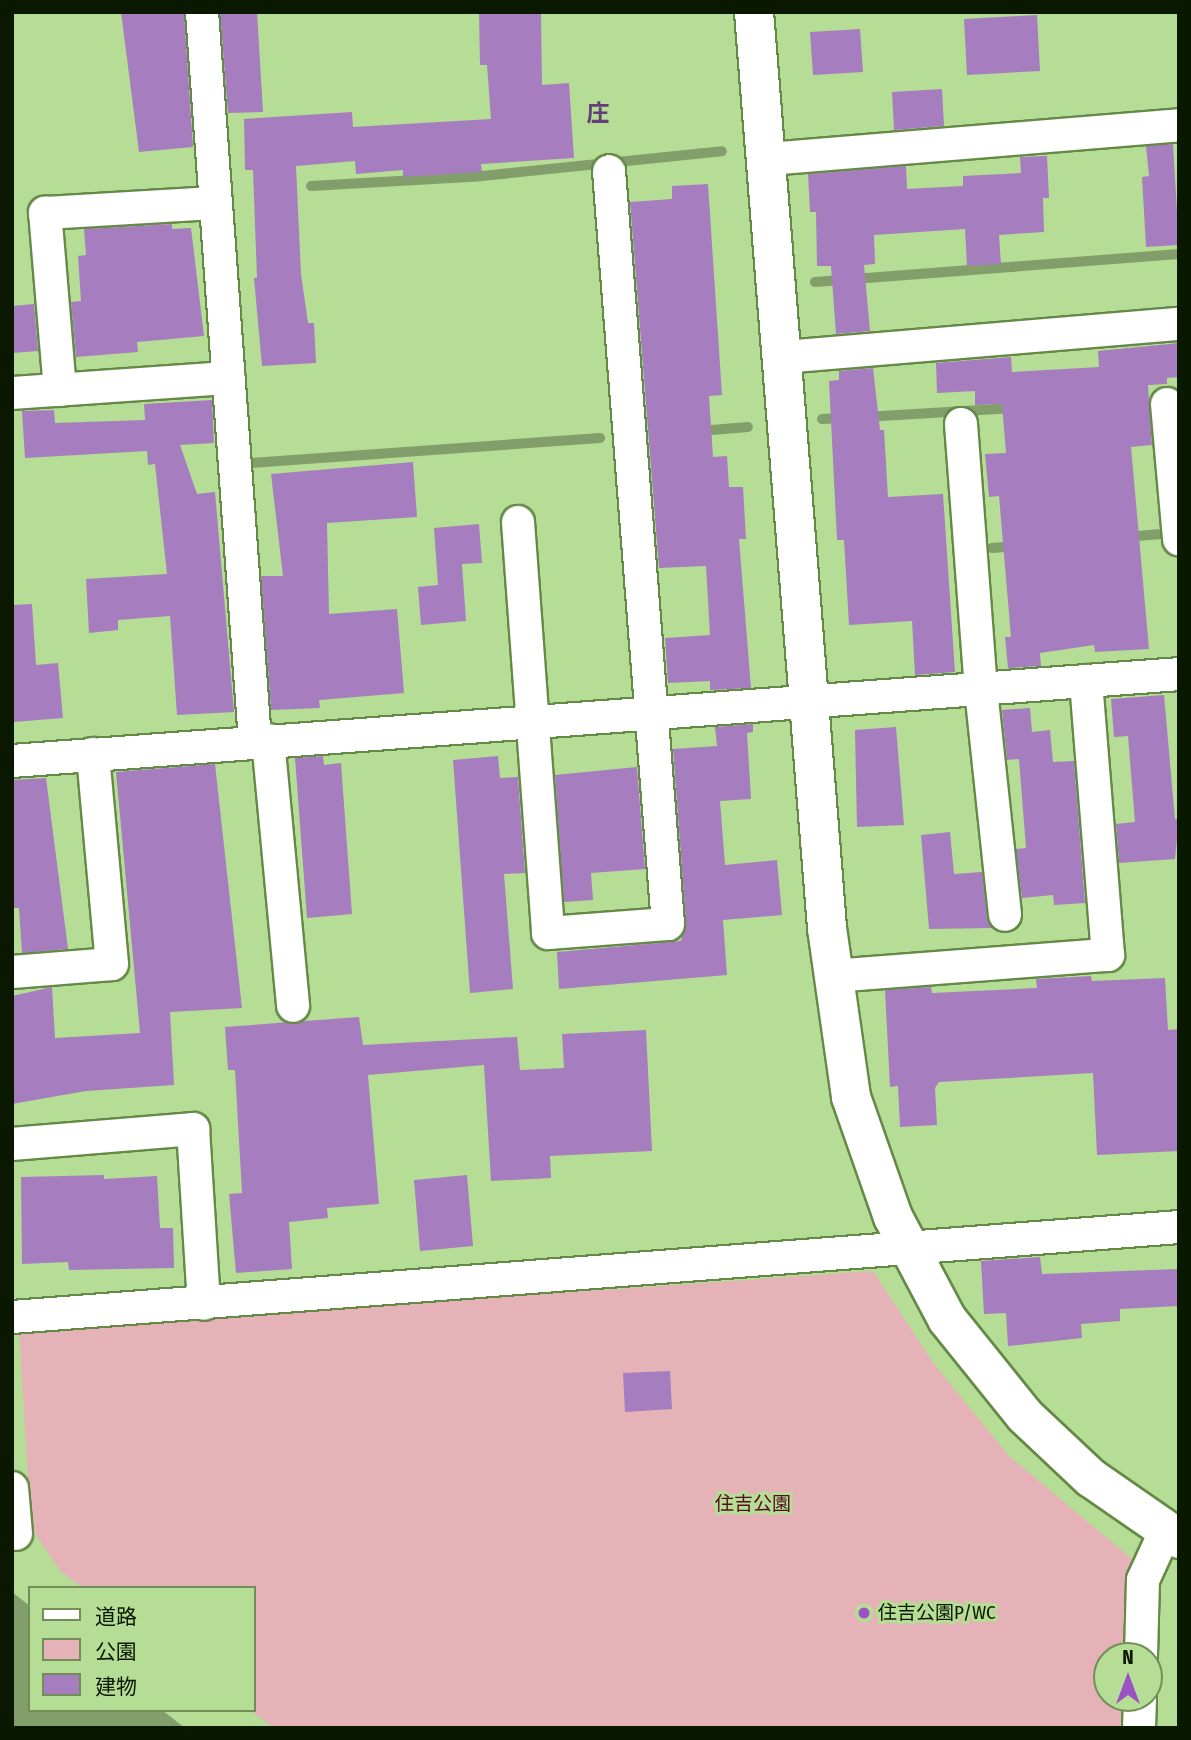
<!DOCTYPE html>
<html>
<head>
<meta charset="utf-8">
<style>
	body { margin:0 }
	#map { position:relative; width:1191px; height:1740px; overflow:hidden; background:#b5dd95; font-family:"Fira Sans Condensed","Noto Sans JP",sans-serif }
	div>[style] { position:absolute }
	.green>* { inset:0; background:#e5b2b7 }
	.water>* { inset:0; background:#829f6b }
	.stream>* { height:10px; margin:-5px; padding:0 5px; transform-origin:5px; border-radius:5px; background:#829f6b }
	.building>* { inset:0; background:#a67ebf }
	.roads { filter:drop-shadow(2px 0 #658946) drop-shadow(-2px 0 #658946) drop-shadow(0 2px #658946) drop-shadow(0 -2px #658946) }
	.street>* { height:32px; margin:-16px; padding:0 16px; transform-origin:16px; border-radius:16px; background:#fff }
	.secondary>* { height:38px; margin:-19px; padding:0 19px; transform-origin:19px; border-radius:19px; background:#fff }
	.dots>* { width:19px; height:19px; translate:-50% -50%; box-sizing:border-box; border:4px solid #b5dd95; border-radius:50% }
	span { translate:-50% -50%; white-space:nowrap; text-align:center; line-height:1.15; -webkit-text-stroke:6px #b5dd95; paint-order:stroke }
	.park-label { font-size:19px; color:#58081f }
	.poi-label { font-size:19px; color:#0b1800 }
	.left { translate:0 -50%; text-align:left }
	.quarter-label { font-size:23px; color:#633f79; font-weight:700 }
	.frame { position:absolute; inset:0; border:14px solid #0b1800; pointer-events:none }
	.legend { position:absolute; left:28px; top:1586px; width:228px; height:126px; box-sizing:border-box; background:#b5dd95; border:2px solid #718e59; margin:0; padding:9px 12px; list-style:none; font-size:21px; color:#0b1800 }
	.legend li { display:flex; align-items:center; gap:14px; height:35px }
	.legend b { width:35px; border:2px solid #718e59 }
	.north { position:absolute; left:1093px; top:1642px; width:70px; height:70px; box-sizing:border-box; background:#b5dd95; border:2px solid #718e59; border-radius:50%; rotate:0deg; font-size:19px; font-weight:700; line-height:28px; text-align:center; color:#0b1800 }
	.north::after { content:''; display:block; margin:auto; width:24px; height:32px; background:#9c51c4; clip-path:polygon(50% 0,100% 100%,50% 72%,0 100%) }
</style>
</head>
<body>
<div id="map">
	<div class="green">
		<i style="clip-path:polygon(873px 1271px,934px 1364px,1009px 1456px,1131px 1558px,1127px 1656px,1107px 1656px,1107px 1698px,1125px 1698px,1124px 1728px,274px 1728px,250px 1710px,254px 1710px,254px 1588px,83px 1588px,60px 1571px,31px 1527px,19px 1331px)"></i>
	</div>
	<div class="water">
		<i style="clip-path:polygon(12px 1592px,30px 1606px,30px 1710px,162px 1710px,185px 1728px,12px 1728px)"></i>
	</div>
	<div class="stream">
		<i style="left:311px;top:186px;width:171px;rotate:-3.3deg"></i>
		<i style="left:482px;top:176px;width:241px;rotate:-5.9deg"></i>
		<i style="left:815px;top:282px;width:365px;rotate:-4.4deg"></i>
		<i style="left:865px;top:417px;width:149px;rotate:-3.5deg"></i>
		<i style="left:822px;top:419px;width:21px;rotate:-3deg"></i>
		<i style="left:700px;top:431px;width:48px;rotate:-4.8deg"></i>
		<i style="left:251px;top:463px;width:350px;rotate:-4.1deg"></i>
		<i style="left:1126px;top:537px;width:38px;rotate:-5deg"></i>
		<i style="left:992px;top:548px;width:21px;rotate:-5deg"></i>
	</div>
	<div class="building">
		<i style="clip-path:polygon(121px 12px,184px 12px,193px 147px,139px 152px)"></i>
		<i style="clip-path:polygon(220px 12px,257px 12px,263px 112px,228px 113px)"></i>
		<i style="clip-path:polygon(479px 12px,541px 12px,542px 85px,569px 83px,574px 158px,481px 164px,482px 172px,403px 177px,403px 170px,356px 174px,355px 161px,296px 166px,301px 274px,308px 323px,314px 323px,316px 363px,262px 366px,254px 278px,257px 278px,253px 170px,245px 170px,244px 119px,352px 112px,353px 127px,491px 119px,487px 65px,480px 65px)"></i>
		<i style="clip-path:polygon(1037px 15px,1040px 71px,967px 75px,964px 19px)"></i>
		<i style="clip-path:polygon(860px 29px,863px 72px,813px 75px,810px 32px)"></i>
		<i style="clip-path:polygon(942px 89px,944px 126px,894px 130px,892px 92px)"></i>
		<i style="clip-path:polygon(1173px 144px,1179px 245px,1146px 247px,1142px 177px,1149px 176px,1146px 146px)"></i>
		<i style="clip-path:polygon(1047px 156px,1049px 198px,1043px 198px,1044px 232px,999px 235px,1001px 264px,967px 266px,965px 229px,874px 235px,875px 264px,864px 265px,870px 331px,836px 334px,831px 266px,817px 266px,816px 212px,810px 212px,808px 174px,906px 166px,907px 189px,963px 186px,963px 176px,1021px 173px,1020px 157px)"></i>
		<i style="clip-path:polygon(708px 184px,722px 395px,709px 396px,713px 457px,727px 456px,729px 487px,743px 487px,746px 539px,739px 539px,751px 688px,710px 690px,710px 681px,668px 683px,665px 638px,710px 635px,706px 566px,659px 568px,630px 202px,672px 199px,672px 186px)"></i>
		<i style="clip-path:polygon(172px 224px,172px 229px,191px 228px,204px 336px,137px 342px,138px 352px,76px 357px,71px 302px,81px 301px,78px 256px,86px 255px,84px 229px)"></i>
		<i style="clip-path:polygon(34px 304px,38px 351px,12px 353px,12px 306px)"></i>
		<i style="clip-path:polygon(1179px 343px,1179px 377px,1167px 378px,1167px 384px,1148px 385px,1152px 445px,1131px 447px,1149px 649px,1095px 652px,1094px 645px,1040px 653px,1041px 666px,1008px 668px,1005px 637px,1011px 637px,999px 496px,989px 497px,985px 454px,1006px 453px,1002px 404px,975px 405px,975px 391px,937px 393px,936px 363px,1011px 357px,1012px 372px,1099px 367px,1098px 351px)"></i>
		<i style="clip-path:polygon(873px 368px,880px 430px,884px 430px,888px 497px,943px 494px,955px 672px,915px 675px,912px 621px,849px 625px,844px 540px,837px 540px,829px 381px,839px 380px,839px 371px)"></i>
		<i style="clip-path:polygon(212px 400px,214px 443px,180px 445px,197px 494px,215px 492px,234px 712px,177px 715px,170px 616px,118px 620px,118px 630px,89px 633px,86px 579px,167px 574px,155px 464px,148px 465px,147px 451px,25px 458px,22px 411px,54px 410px,55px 423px,145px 420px,144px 404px)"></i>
		<i style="clip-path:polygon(413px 462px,417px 517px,327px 523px,329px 614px,397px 609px,404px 693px,319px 700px,320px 708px,271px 710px,261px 576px,283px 576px,271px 474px)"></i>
		<i style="clip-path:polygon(479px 524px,482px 563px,462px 564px,466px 621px,421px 625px,418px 587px,438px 585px,434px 528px)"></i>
		<i style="clip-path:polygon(32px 604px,36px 665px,58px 663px,63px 718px,14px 722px,12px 605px)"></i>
		<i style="clip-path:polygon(1164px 695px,1175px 819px,1179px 819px,1175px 859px,1119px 863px,1116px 824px,1135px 822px,1128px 736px,1114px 737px,1111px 699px)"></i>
		<i style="clip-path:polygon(1030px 708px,1032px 732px,1050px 730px,1053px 762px,1074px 761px,1085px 903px,1054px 905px,1053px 895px,1022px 898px,1016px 849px,1026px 848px,1019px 759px,1007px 760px,1002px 710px)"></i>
		<i style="clip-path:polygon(753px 724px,753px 732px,747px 733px,751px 799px,720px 801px,725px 865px,777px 860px,782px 915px,723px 920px,727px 975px,559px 989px,557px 952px,681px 941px,686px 923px,673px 749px,717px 746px,715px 727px)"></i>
		<i style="clip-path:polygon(896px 727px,904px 825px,857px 827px,855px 730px)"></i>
		<i style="clip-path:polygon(323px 756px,324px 765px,341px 763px,352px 914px,307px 918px,295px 758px)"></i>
		<i style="clip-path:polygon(498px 756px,500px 778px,518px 777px,525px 873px,504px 874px,513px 989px,470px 993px,453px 760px)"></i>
		<i style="clip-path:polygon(215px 764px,242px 1008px,170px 1012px,174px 1085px,86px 1091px,12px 1104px,12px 996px,52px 987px,55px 1038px,140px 1033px,116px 772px)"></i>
		<i style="clip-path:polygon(637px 767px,645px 869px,591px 873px,593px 900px,564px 902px,555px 775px)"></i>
		<i style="clip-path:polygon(46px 778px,68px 949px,22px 953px,19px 908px,12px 908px,12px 780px)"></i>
		<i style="clip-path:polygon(950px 832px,954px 874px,982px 872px,987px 917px,993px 928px,929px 929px,921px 835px)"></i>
		<i style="clip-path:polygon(1091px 976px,1092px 981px,1165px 978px,1168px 1030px,1179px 1029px,1179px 1151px,1097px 1155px,1093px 1073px,939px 1082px,935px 1088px,937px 1125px,900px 1127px,898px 1086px,890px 1087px,885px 990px,931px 987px,932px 993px,1037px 988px,1036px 979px)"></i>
		<i style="clip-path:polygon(359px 1017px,363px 1045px,517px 1037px,520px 1070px,564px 1068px,562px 1034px,646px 1030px,652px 1151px,550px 1156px,551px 1178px,491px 1181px,484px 1065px,368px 1075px,379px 1204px,327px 1208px,328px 1218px,289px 1222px,292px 1269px,236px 1273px,229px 1194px,242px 1193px,235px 1070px,228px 1070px,225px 1027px)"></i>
		<i style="clip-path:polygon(104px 1175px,104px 1179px,157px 1176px,160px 1228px,173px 1228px,174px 1268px,69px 1270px,68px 1262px,22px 1264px,21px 1177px)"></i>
		<i style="clip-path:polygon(467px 1175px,473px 1246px,420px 1251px,414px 1180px)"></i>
		<i style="clip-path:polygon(1040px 1257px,1042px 1274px,1179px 1269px,1179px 1306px,1120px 1309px,1120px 1321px,1081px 1324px,1082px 1338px,1008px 1346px,1006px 1313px,984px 1314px,981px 1261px)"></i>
		<i style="clip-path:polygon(670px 1371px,672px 1409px,625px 1412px,623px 1373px)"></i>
	</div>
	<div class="roads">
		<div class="street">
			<i style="left:202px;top:12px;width:731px;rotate:85.84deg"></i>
			<i style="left:769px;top:159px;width:411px;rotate:-4.7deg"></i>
			<i style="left:783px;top:357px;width:397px;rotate:-4.8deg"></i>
			<i style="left:60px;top:390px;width:178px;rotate:-94.8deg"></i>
			<i style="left:45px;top:213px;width:170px;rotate:-3.4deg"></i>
			<i style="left:12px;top:393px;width:217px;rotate:-4deg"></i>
			<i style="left:1167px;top:404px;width:136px;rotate:84.9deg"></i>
			<i style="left:961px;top:424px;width:267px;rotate:85.7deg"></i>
			<i style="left:981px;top:690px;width:226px;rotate:83.9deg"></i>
			<i style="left:518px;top:522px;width:412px;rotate:85.8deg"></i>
			<i style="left:548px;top:933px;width:120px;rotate:-4.3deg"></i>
			<i style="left:668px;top:924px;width:755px;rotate:-94.48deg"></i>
			<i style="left:268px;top:740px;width:267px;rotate:84.6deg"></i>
			<i style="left:12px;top:761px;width:1170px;rotate:-4.26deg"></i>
			<i style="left:12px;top:972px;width:100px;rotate:-4.6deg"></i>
			<i style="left:112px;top:964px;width:211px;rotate:-95.2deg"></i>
			<i style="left:832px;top:976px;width:277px;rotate:-4.4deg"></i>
			<i style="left:1108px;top:955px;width:275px;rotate:-94.6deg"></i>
			<i style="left:12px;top:1144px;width:182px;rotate:-4.7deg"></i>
			<i style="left:193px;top:1129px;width:175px;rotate:86.4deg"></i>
			<i style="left:12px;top:1317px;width:1170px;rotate:-4.41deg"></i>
			<i style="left:12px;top:1488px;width:46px;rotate:85deg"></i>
			<i style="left:1141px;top:1656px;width:76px;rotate:-88.5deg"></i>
			<i style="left:1143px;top:1580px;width:53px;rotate:-65.4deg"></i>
			<i style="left:1139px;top:1728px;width:30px;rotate:-88deg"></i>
		</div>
		<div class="secondary">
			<i style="left:754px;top:12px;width:919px;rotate:85.44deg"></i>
			<i style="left:827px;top:928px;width:171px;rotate:81.9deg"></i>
			<i style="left:851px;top:1097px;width:127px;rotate:70.7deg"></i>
			<i style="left:893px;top:1217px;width:115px;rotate:62.1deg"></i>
			<i style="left:947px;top:1319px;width:124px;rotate:51.2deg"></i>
			<i style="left:1025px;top:1416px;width:91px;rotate:43.2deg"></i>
			<i style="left:1091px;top:1478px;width:107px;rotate:34.7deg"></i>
		</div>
	</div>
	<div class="dots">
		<i style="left:864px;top:1613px;background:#9c51c4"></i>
	</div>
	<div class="park-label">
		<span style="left:753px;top:1504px">住吉公園</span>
	</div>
	<div class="poi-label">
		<span class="left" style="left:878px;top:1613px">住吉公園P/WC</span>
	</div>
	<div class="quarter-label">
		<span style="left:598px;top:113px">庄</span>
	</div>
	<div class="frame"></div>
	<ul class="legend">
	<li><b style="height:9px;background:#fff"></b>道路</li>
	<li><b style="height:19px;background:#e5b2b7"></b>公園</li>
	<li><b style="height:19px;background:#a67ebf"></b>建物</li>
	</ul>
	<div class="north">N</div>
</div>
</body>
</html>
